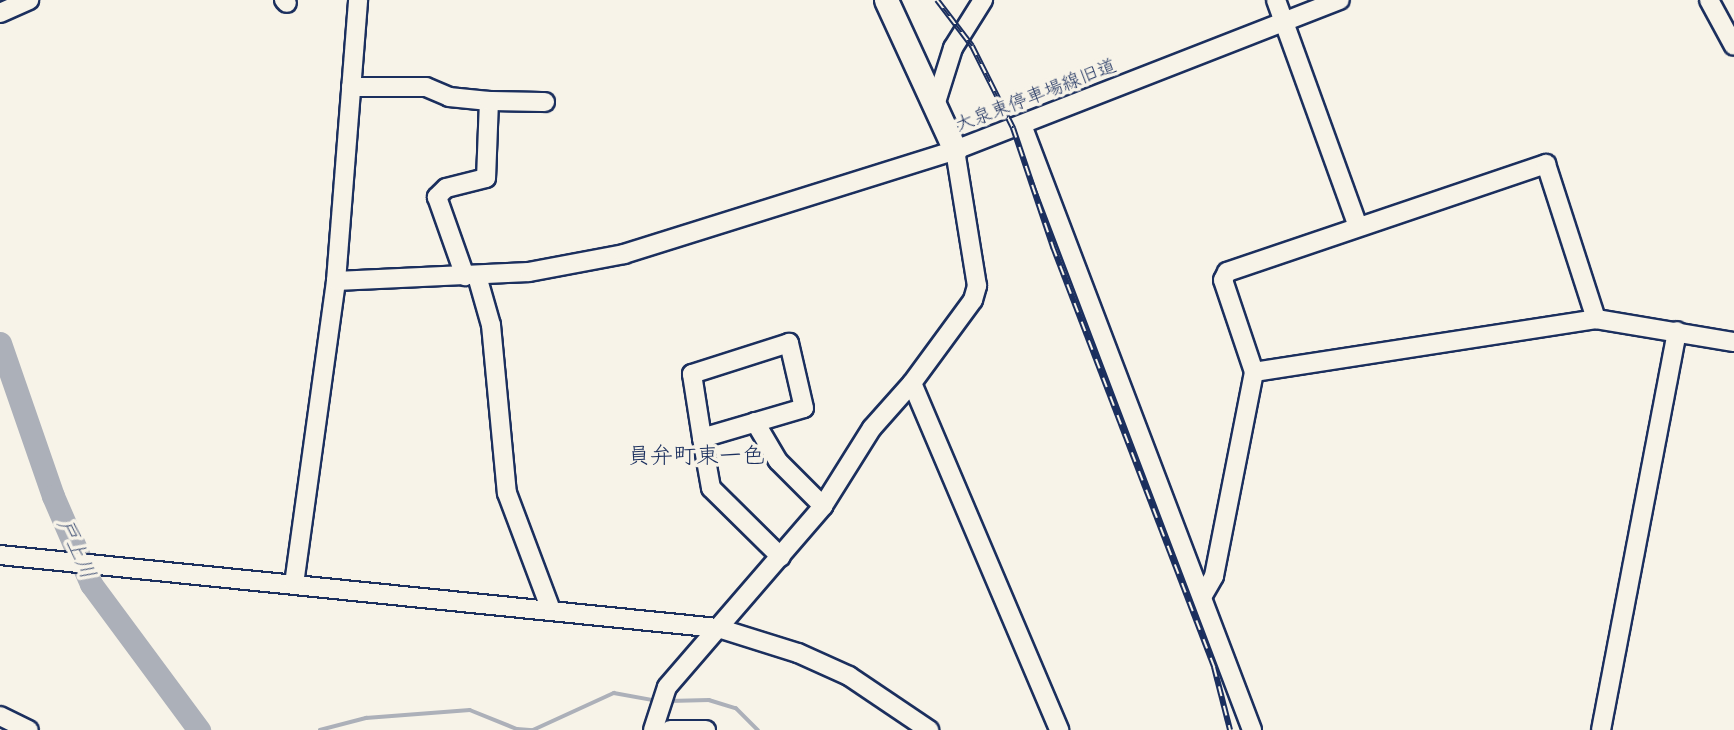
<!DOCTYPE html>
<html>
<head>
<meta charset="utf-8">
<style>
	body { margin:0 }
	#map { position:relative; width:1734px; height:730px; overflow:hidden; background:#f7f3e8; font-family:Pangolin,"Klee One",sans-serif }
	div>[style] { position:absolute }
	.stream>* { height:3.5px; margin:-1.75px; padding:0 1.75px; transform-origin:1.75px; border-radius:1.75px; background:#acb0b9 }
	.river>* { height:23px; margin:-11.5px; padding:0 11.5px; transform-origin:11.5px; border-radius:11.5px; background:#acb0b9 }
	.roads { filter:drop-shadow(2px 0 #1b2f5e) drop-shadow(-2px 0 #1b2f5e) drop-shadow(0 2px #1b2f5e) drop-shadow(0 -2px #1b2f5e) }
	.minor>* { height:18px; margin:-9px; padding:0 9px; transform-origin:9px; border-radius:9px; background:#f7f3e8 }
	.major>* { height:23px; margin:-11.5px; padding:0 11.5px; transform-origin:11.5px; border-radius:11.5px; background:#f7f3e8 }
	.rail>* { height:6px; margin-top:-3px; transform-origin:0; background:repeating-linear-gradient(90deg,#f7f3e8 0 10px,#1b2f5e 0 20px); box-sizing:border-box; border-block:2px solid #1b2f5e }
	span { translate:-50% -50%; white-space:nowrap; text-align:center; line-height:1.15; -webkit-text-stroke:7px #f7f3e8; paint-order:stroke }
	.street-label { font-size:19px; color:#1b2f5e }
	.water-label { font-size:21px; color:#465679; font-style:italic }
	.quarter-label { font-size:23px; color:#1b2f5e }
</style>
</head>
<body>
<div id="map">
	<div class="stream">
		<i style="left:669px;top:701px;width:40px;rotate:-1.4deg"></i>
		<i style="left:709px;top:700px;width:28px;rotate:17deg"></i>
		<i style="left:736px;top:708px;width:31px;rotate:45deg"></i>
		<i style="left:320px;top:730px;width:48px;rotate:-14.6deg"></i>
		<i style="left:366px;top:718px;width:104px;rotate:-4.4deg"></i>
		<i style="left:470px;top:710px;width:51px;rotate:22deg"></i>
		<i style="left:517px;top:729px;width:16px;rotate:4deg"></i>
		<i style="left:533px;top:730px;width:89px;rotate:-24.6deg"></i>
		<i style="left:614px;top:693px;width:45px;rotate:10.3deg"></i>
	</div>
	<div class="river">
		<i style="left:0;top:343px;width:162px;rotate:70.9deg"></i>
		<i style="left:53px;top:496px;width:96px;rotate:66.6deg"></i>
		<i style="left:91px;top:584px;width:182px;rotate:53.5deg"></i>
	</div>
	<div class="roads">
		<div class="minor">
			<i style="left:284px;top:0;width:4px;rotate:45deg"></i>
			<i style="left:1276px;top:0;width:241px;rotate:70.1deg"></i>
			<i style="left:1709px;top:0;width:52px;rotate:61.5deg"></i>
			<i style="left:0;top:13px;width:32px;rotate:-24deg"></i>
			<i style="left:351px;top:87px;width:75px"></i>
			<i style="left:426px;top:87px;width:25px;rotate:23deg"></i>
			<i style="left:449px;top:97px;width:40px;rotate:5.7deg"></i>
			<i style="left:489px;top:101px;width:77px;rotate:92.2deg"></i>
			<i style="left:486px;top:178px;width:41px;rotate:166deg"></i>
			<i style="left:446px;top:188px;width:13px;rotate:135deg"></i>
			<i style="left:437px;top:197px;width:84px;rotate:70.5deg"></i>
			<i style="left:489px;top:101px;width:56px;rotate:1deg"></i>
			<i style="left:936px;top:102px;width:57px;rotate:-72.5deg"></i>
			<i style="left:953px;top:48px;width:57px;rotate:-58deg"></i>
			<i style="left:1022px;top:125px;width:647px;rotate:69.18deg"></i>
			<i style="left:477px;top:276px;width:51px;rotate:74.1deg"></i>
			<i style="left:491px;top:325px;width:169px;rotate:84.6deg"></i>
			<i style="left:507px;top:493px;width:125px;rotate:69.4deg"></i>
			<i style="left:336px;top:281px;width:193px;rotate:-2.7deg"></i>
			<i style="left:529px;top:272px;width:97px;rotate:-10.7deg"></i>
			<i style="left:624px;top:254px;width:347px;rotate:-17.4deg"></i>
			<i style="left:955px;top:150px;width:413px;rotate:-21.3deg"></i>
			<i style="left:1254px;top:372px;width:346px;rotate:-8.8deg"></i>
			<i style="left:1596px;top:319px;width:140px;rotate:9.5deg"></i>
			<i style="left:912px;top:383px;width:377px;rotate:67deg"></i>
			<i style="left:755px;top:422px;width:45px;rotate:59.5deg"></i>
			<i style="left:778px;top:461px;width:64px;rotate:45deg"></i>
			<i style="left:702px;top:438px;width:106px;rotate:-16.4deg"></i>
			<i style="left:804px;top:408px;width:67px;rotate:-103deg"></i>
			<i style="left:789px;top:343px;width:102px;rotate:162.3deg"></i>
			<i style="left:692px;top:374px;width:65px;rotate:81.1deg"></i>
			<i style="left:702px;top:438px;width:51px;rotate:79.8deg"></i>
			<i style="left:711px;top:488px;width:98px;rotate:44.6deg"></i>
			<i style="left:0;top:555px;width:722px;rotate:5.81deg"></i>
			<i style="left:718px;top:628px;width:84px;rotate:17.4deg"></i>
			<i style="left:798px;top:653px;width:56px;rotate:24.3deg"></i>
			<i style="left:849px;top:676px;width:97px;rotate:34deg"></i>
			<i style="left:294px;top:584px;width:306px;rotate:-82.1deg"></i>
			<i style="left:336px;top:281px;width:282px;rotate:-85.5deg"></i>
			<i style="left:1202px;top:597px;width:24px;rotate:-60deg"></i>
			<i style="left:1214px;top:576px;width:208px;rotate:-78.9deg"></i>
			<i style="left:1254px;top:372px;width:97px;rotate:-108.6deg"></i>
			<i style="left:1223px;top:280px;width:9px;rotate:-63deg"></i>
			<i style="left:1227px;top:272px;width:337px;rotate:-18.7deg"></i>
			<i style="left:1546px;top:164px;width:163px;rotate:72.1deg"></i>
			<i style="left:0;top:716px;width:32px;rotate:26deg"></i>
			<i style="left:653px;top:730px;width:45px;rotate:-72deg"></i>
			<i style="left:667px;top:687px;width:239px;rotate:-49.2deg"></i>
			<i style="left:823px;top:506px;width:92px;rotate:-57.9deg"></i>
			<i style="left:872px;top:428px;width:60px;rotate:-48.4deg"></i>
			<i style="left:912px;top:383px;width:103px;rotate:-53.7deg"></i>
			<i style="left:973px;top:300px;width:15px;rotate:-74deg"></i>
			<i style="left:977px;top:286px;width:138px;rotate:-99.2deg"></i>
			<i style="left:670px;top:730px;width:36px"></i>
			<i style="left:1601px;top:730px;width:406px;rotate:-79.2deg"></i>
		</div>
		<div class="major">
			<i style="left:886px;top:0;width:165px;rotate:65.3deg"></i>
		</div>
	</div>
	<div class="rail">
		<i style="left:937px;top:0;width:58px;rotate:52.7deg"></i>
		<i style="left:972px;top:46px;width:92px;rotate:63.4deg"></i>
		<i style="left:1013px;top:128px;width:126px;rotate:71.4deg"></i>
		<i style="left:1053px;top:247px;width:450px;rotate:69deg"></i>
		<i style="left:1214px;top:667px;width:65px;rotate:75.7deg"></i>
	</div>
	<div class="street-label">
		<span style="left:1036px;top:96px;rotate:-21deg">大泉東停車場線旧道</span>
	</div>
	<div class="water-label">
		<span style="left:76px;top:549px;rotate:66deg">戸上川</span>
	</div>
	<div class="quarter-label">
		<span style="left:696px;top:456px">員弁町東一色</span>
	</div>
</div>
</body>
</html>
